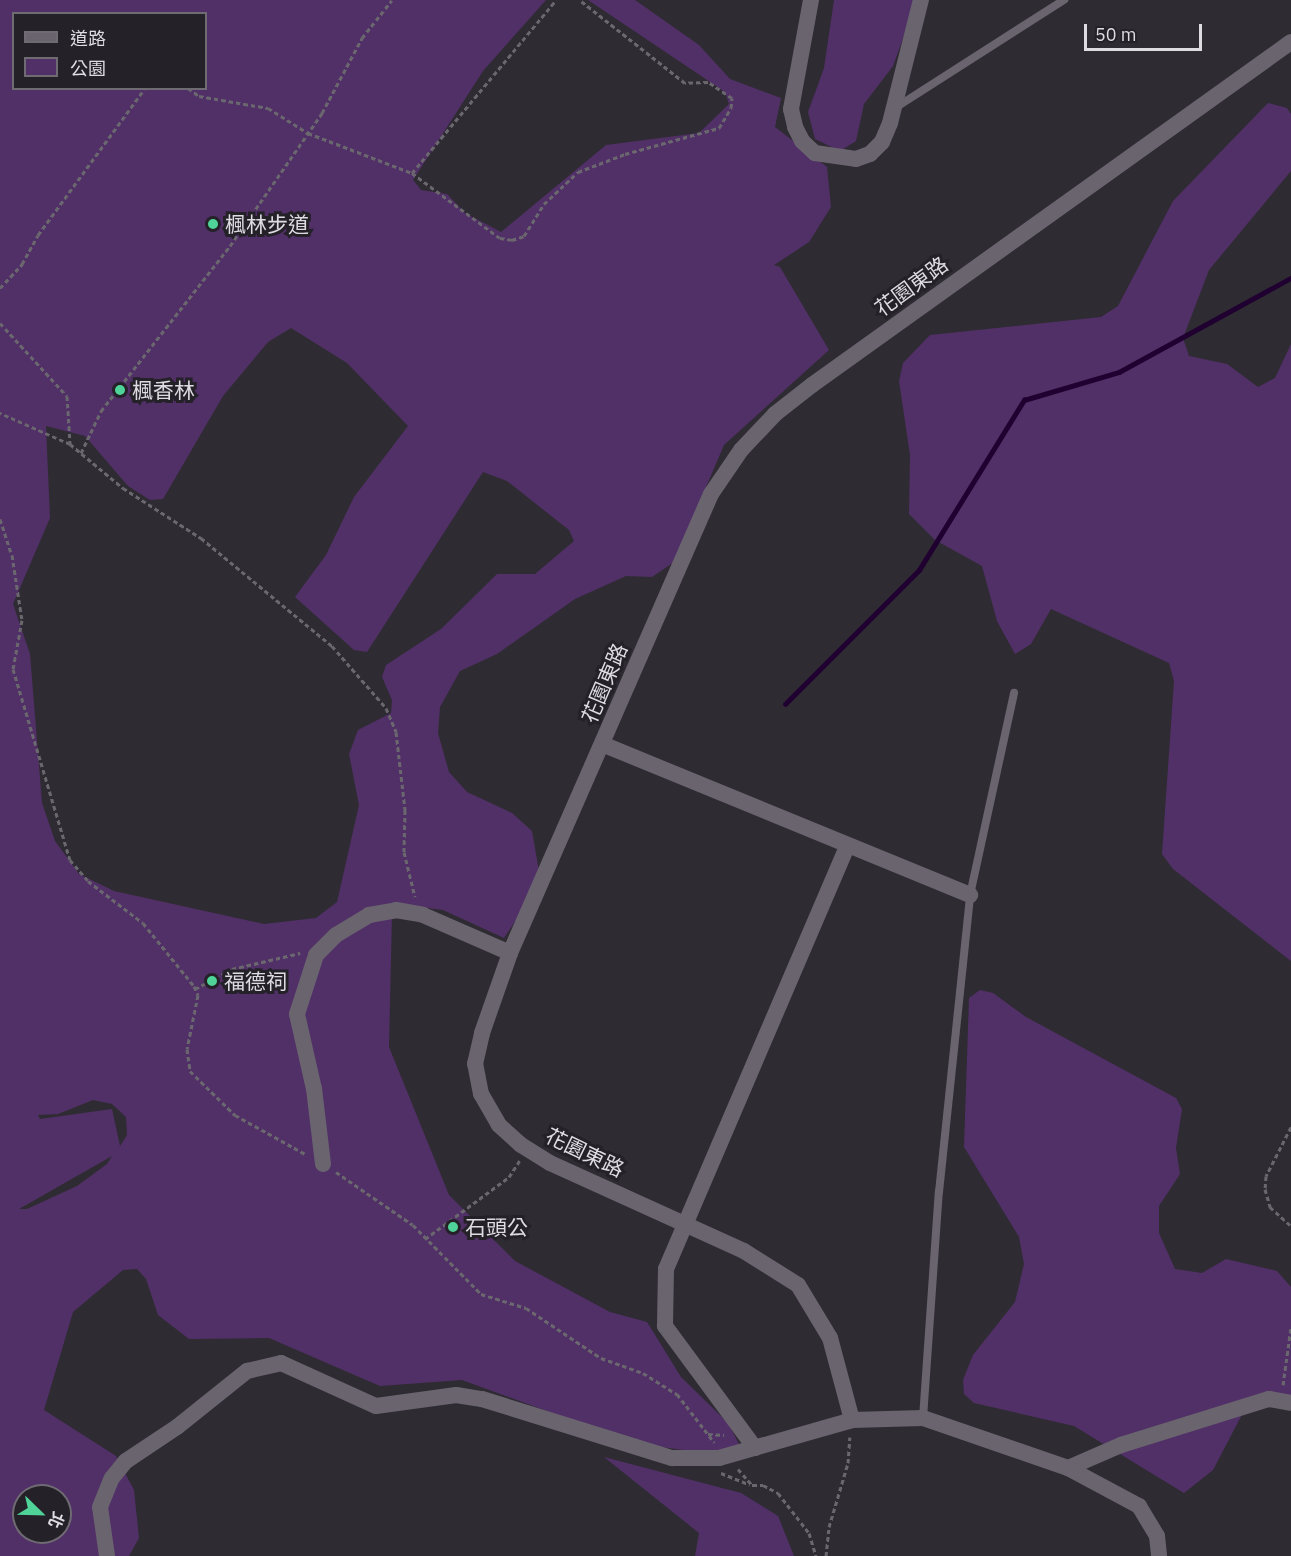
<!DOCTYPE html>
<html>
<head>
<meta charset="utf-8">
<style>
	body { margin:0 }
	#map { position:relative; width:1291px; height:1556px; overflow:hidden; background:#2f2b33; font-family:"IBM Plex Sans","Noto Sans TC",sans-serif }
	div>[style] { position:absolute }
	.green>* { inset:0; background:#513067 }
	.stream>* { height:4.5px; margin:-2.25px; padding:0 2.25px; transform-origin:2.25px; border-radius:2.25px; background:#1f0030 }
	.path>* { height:3px; margin-top:-1.5px; transform-origin:0; background:repeating-linear-gradient(90deg,#6b676e 0 4.5px,transparent 0 7.5px) }
	.lane>* { height:8px; margin:-4px; padding:0 4px; transform-origin:4px; border-radius:4px; background:#69646e }
	.street>* { height:16px; margin:-8px; padding:0 8px; transform-origin:8px; border-radius:8px; background:#69646e }
	.dots>* { width:16px; height:16px; translate:-50% -50%; box-sizing:border-box; border:3px solid #252129; border-radius:50% }
	span { translate:-50% -50%; white-space:nowrap; text-align:center; line-height:1.15; -webkit-text-stroke:6px #252129; paint-order:stroke }
	.poi-label { font-size:21px; color:#dedbe1 }
	.left { translate:0 -50%; text-align:left }
	.street-label { font-size:21px; color:#dedbe1 }
	.legend { position:absolute; left:12px; top:12px; width:195px; height:78px; box-sizing:border-box; background:#252129; border:2px solid #6f6b73; margin:0; padding:8px 10px; list-style:none; font-size:18px; color:#dedbe1 }
	.legend li { display:flex; align-items:center; gap:12px; height:30px }
	.legend b { width:30px; border:2px solid #6f6b73 }
	.north { position:absolute; left:12px; top:1484px; width:60px; height:60px; box-sizing:border-box; background:#252129; border:2px solid #6f6b73; border-radius:50%; rotate:113deg; font-size:16px; font-weight:700; line-height:24px; text-align:center; color:#dedbe1 }
	.north::after { content:''; display:block; margin:auto; width:21px; height:27px; background:#50d398; clip-path:polygon(50% 0,100% 100%,50% 72%,0 100%) }
	.scale { position:absolute; left:1084px; top:24px; width:118px; height:27px; box-sizing:border-box; border:3px solid #dedbe1; border-top:0; padding-left:8px; font-size:18px; line-height:21px; white-space:nowrap; color:#dedbe1; -webkit-text-stroke:4px #252129; paint-order:stroke }
</style>
</head>
<body>
<div id="map">
	<div class="green">
		<i style="clip-path:polygon(evenodd,0 0,546px 0,483px 71px,413px 180px,421px 190px,447px 194px,465px 213px,501px 232px,606px 145px,699px 133px,729px 104px,725px 92px,588px 0,635px 0,699px 45px,730px 79px,781px 98px,775px 127px,827px 167px,831px 207px,809px 242px,774px 265px,780px 267px,829px 350px,724px 445px,674px 562px,652px 577px,626px 576px,575px 599px,497px 654px,460px 671px,440px 707px,438px 733px,449px 772px,467px 792px,512px 813px,532px 831px,541px 883px,504px 938px,443px 910px,404px 905px,392px 913px,389px 1047px,449px 1195px,515px 1261px,610px 1312px,647px 1322px,681px 1377px,728px 1423px,740px 1446px,731px 1456px,637px 1444px,462px 1380px,380px 1386px,269px 1338px,189px 1339px,158px 1315px,146px 1279px,137px 1269px,123px 1270px,73px 1312px,44px 1410px,116px 1456px,134px 1490px,139px 1538px,129px 1556px,0 1556px,0 0,14px 14px,206px 14px,206px 88px,14px 88px,14px 14px,0 0,291px 328px,347px 363px,408px 426px,354px 497px,326px 555px,295px 597px,354px 650px,367px 652px,483px 472px,507px 481px,569px 530px,574px 541px,535px 574px,497px 574px,441px 629px,386px 665px,382px 677px,392px 700px,391px 713px,358px 730px,349px 754px,359px 805px,337px 902px,316px 918px,264px 924px,114px 891px,79px 874px,55px 841px,42px 803px,30px 654px,13px 604px,50px 518px,46px 426px,85px 436px,128px 486px,150px 500px,163px 499px,223px 396px,268px 342px,291px 328px,0 0,93px 1100px,112px 1104px,126px 1117px,127px 1135px,120px 1146px,112px 1109px,40px 1119px,38px 1115px,58px 1114px,93px 1100px,0 0,112px 1156px,107px 1164px,77px 1186px,27px 1209px,19px 1209px,112px 1156px,0 0,24px 1496px,60px 1496px,60px 1532px,24px 1532px,24px 1496px)"></i>
		<i style="clip-path:polygon(834px 0,917px 0,893px 66px,864px 104px,856px 141px,840px 151px,815px 139px,808px 112px,824px 68px)"></i>
		<i style="clip-path:polygon(1268px 103px,1287px 108px,1291px 114px,1291px 171px,1209px 270px,1183px 338px,1189px 356px,1227px 364px,1258px 387px,1275px 378px,1291px 344px,1291px 961px,1173px 869px,1162px 854px,1174px 681px,1169px 663px,1051px 609px,1031px 644px,1015px 654px,997px 621px,982px 566px,935px 540px,909px 514px,910px 455px,899px 381px,903px 363px,930px 335px,1101px 317px,1118px 306px,1173px 201px)"></i>
		<i style="clip-path:polygon(980px 990px,993px 993px,1026px 1017px,1176px 1098px,1182px 1109px,1176px 1148px,1180px 1174px,1159px 1206px,1159px 1233px,1175px 1269px,1202px 1273px,1226px 1259px,1277px 1271px,1291px 1287px,1291px 1396px,1248px 1403px,1213px 1470px,1184px 1493px,1074px 1426px,974px 1403px,964px 1394px,963px 1380px,973px 1355px,1015px 1302px,1024px 1264px,1019px 1237px,964px 1147px,969px 998px)"></i>
		<i style="clip-path:polygon(604px 1457px,741px 1493px,778px 1516px,794px 1556px,695px 1556px,699px 1533px)"></i>
	</div>
	<div class="stream">
		<i style="left:785px;top:704px;width:190px;rotate:-45deg"></i>
		<i style="left:919px;top:570px;width:200px;rotate:-58.3deg"></i>
		<i style="left:1024px;top:400px;width:99px;rotate:-16.4deg"></i>
		<i style="left:1119px;top:372px;width:196px;rotate:-28.7deg"></i>
	</div>
	<div class="path">
		<i style="left:188px;top:88px;width:14px;rotate:36deg"></i>
		<i style="left:199px;top:96px;width:70px;rotate:9.9deg"></i>
		<i style="left:268px;top:108px;width:47px;rotate:32deg"></i>
		<i style="left:308px;top:133px;width:111px;rotate:21deg"></i>
		<i style="left:412px;top:173px;width:109px;rotate:36.5deg"></i>
		<i style="left:500px;top:238px;width:12px;rotate:9deg"></i>
		<i style="left:512px;top:240px;width:13px;rotate:-18deg"></i>
		<i style="left:524px;top:236px;width:38px;rotate:-58deg"></i>
		<i style="left:544px;top:204px;width:47px;rotate:-43.3deg"></i>
		<i style="left:578px;top:172px;width:50px;rotate:-21deg"></i>
		<i style="left:625px;top:154px;width:98px;rotate:-15.5deg"></i>
		<i style="left:719px;top:128px;width:23px;rotate:-59deg"></i>
		<i style="left:731px;top:108px;width:10px;rotate:-84deg"></i>
		<i style="left:732px;top:98px;width:29px;rotate:-146deg"></i>
		<i style="left:708px;top:82px;width:23px;rotate:178deg"></i>
		<i style="left:685px;top:83px;width:134px;rotate:-141.7deg"></i>
		<i style="left:412px;top:173px;width:225px;rotate:-50.2deg"></i>
		<i style="left:0;top:288px;width:33px;rotate:-47deg"></i>
		<i style="left:22px;top:264px;width:33px;rotate:-61deg"></i>
		<i style="left:38px;top:235px;width:182px;rotate:-53.9deg"></i>
		<i style="left:0;top:323px;width:99px;rotate:47.5deg"></i>
		<i style="left:67px;top:396px;width:48px;rotate:86.4deg"></i>
		<i style="left:70px;top:444px;width:77px;rotate:-156.1deg"></i>
		<i style="left:70px;top:444px;width:69px;rotate:39.7deg"></i>
		<i style="left:123px;top:488px;width:93px;rotate:32.7deg"></i>
		<i style="left:201px;top:538px;width:170px;rotate:39.5deg"></i>
		<i style="left:332px;top:646px;width:82px;rotate:48.9deg"></i>
		<i style="left:386px;top:708px;width:26px;rotate:67deg"></i>
		<i style="left:396px;top:732px;width:79px;rotate:83.4deg"></i>
		<i style="left:405px;top:810px;width:42px;rotate:91.4deg"></i>
		<i style="left:404px;top:852px;width:46px;rotate:76.3deg"></i>
		<i style="left:81px;top:453px;width:47px;rotate:-64.5deg"></i>
		<i style="left:101px;top:411px;width:209px;rotate:-52deg"></i>
		<i style="left:230px;top:246px;width:162px;rotate:-55.3deg"></i>
		<i style="left:322px;top:113px;width:85px;rotate:-61.9deg"></i>
		<i style="left:362px;top:38px;width:48px;rotate:-51.7deg"></i>
		<i style="left:0;top:519px;width:38px;rotate:72deg"></i>
		<i style="left:12px;top:555px;width:66px;rotate:81.3deg"></i>
		<i style="left:22px;top:620px;width:50px;rotate:100.4deg"></i>
		<i style="left:13px;top:669px;width:199px;rotate:73.4deg"></i>
		<i style="left:70px;top:860px;width:28px;rotate:49deg"></i>
		<i style="left:88px;top:881px;width:69px;rotate:37.4deg"></i>
		<i style="left:143px;top:923px;width:81px;rotate:51deg"></i>
		<i style="left:194px;top:986px;width:10px;rotate:66deg"></i>
		<i style="left:198px;top:995px;width:55px;rotate:101.5deg"></i>
		<i style="left:187px;top:1049px;width:22px;rotate:82deg"></i>
		<i style="left:190px;top:1071px;width:63px;rotate:44.4deg"></i>
		<i style="left:235px;top:1115px;width:82px;rotate:29.1deg"></i>
		<i style="left:195px;top:989px;width:42px;rotate:-28.4deg"></i>
		<i style="left:232px;top:969px;width:70px;rotate:-13.2deg"></i>
		<i style="left:1291px;top:1127px;width:55px;rotate:117deg"></i>
		<i style="left:1266px;top:1176px;width:13px;rotate:94deg"></i>
		<i style="left:1265px;top:1189px;width:19px;rotate:74deg"></i>
		<i style="left:1270px;top:1207px;width:28px;rotate:42deg"></i>
		<i style="left:336px;top:1172px;width:93px;rotate:34.5deg"></i>
		<i style="left:413px;top:1225px;width:97px;rotate:45.4deg"></i>
		<i style="left:481px;top:1294px;width:47px;rotate:17.3deg"></i>
		<i style="left:526px;top:1308px;width:90px;rotate:33.7deg"></i>
		<i style="left:601px;top:1358px;width:45px;rotate:19.7deg"></i>
		<i style="left:643px;top:1373px;width:40px;rotate:32deg"></i>
		<i style="left:677px;top:1394px;width:61px;rotate:52.4deg"></i>
		<i style="left:425px;top:1239px;width:104px;rotate:-36.4deg"></i>
		<i style="left:509px;top:1177px;width:20px;rotate:-57deg"></i>
		<i style="left:1283px;top:1385px;width:59px;rotate:-82.1deg"></i>
		<i style="left:708px;top:1434px;width:16px;rotate:4deg"></i>
		<i style="left:738px;top:1469px;width:21px;rotate:49deg"></i>
		<i style="left:752px;top:1485px;width:11px"></i>
		<i style="left:763px;top:1485px;width:17px;rotate:28deg"></i>
		<i style="left:778px;top:1493px;width:51px;rotate:52.2deg"></i>
		<i style="left:809px;top:1533px;width:24px;rotate:73deg"></i>
		<i style="left:721px;top:1473px;width:31px;rotate:22deg"></i>
		<i style="left:826px;top:1556px;width:29px;rotate:-84deg"></i>
		<i style="left:829px;top:1527px;width:67px;rotate:-73.5deg"></i>
		<i style="left:848px;top:1463px;width:26px;rotate:-86deg"></i>
	</div>
	<div class="lane">
		<i style="left:895px;top:108px;width:201px;rotate:-32.6deg"></i>
		<i style="left:923px;top:1418px;width:227px;rotate:-86deg"></i>
		<i style="left:939px;top:1192px;width:299px;rotate:-84deg"></i>
		<i style="left:970px;top:895px;width:207px;rotate:-77.7deg"></i>
	</div>
	<div class="street">
		<i style="left:811px;top:0;width:111px;rotate:100.4deg"></i>
		<i style="left:791px;top:109px;width:18px;rotate:77deg"></i>
		<i style="left:795px;top:127px;width:16px;rotate:63deg"></i>
		<i style="left:802px;top:141px;width:18px;rotate:43deg"></i>
		<i style="left:815px;top:153px;width:41px;rotate:8.3deg"></i>
		<i style="left:856px;top:159px;width:15px;rotate:-20deg"></i>
		<i style="left:870px;top:154px;width:17px;rotate:-45deg"></i>
		<i style="left:882px;top:142px;width:21px;rotate:-67deg"></i>
		<i style="left:890px;top:123px;width:127px;rotate:-75.9deg"></i>
		<i style="left:602px;top:744px;width:398px;rotate:22.3deg"></i>
		<i style="left:323px;top:1164px;width:76px;rotate:-96.8deg"></i>
		<i style="left:314px;top:1089px;width:77px;rotate:-102.8deg"></i>
		<i style="left:297px;top:1014px;width:62px;rotate:-72.1deg"></i>
		<i style="left:316px;top:955px;width:28px;rotate:-45deg"></i>
		<i style="left:336px;top:935px;width:39px;rotate:-31deg"></i>
		<i style="left:369px;top:915px;width:27px;rotate:-10deg"></i>
		<i style="left:396px;top:910px;width:27px;rotate:10deg"></i>
		<i style="left:423px;top:915px;width:95px;rotate:23.6deg"></i>
		<i style="left:852px;top:1420px;width:85px;rotate:-105deg"></i>
		<i style="left:830px;top:1338px;width:62px;rotate:-121.1deg"></i>
		<i style="left:798px;top:1285px;width:64px;rotate:-147.8deg"></i>
		<i style="left:744px;top:1251px;width:213px;rotate:-155.6deg"></i>
		<i style="left:550px;top:1163px;width:34px;rotate:-148deg"></i>
		<i style="left:521px;top:1145px;width:30px;rotate:-138deg"></i>
		<i style="left:499px;top:1125px;width:36px;rotate:-120deg"></i>
		<i style="left:481px;top:1094px;width:31px;rotate:-101deg"></i>
		<i style="left:475px;top:1064px;width:32px;rotate:-77deg"></i>
		<i style="left:482px;top:1033px;width:85px;rotate:-70.7deg"></i>
		<i style="left:510px;top:953px;width:501px;rotate:-66.35deg"></i>
		<i style="left:711px;top:494px;width:53px;rotate:-55.7deg"></i>
		<i style="left:741px;top:450px;width:50px;rotate:-46.6deg"></i>
		<i style="left:775px;top:414px;width:47px;rotate:-38.1deg"></i>
		<i style="left:812px;top:385px;width:589px;rotate:-35.61deg"></i>
		<i style="left:755px;top:1448px;width:152px;rotate:-126.4deg"></i>
		<i style="left:665px;top:1326px;width:57px;rotate:-89deg"></i>
		<i style="left:666px;top:1269px;width:459px;rotate:-66.8deg"></i>
		<i style="left:1068px;top:1468px;width:58px;rotate:-23.5deg"></i>
		<i style="left:1121px;top:1445px;width:155px;rotate:-17.3deg"></i>
		<i style="left:1269px;top:1399px;width:22px;rotate:10deg"></i>
		<i style="left:107px;top:1556px;width:49px;rotate:-98.1deg"></i>
		<i style="left:100px;top:1507px;width:31px;rotate:-68deg"></i>
		<i style="left:112px;top:1478px;width:22px;rotate:-51deg"></i>
		<i style="left:126px;top:1461px;width:61px;rotate:-33.7deg"></i>
		<i style="left:177px;top:1427px;width:90px;rotate:-38.7deg"></i>
		<i style="left:247px;top:1371px;width:35px;rotate:-13deg"></i>
		<i style="left:281px;top:1363px;width:104px;rotate:24.4deg"></i>
		<i style="left:376px;top:1406px;width:81px;rotate:-7.8deg"></i>
		<i style="left:456px;top:1395px;width:26px;rotate:9deg"></i>
		<i style="left:482px;top:1399px;width:199px;rotate:17.3deg"></i>
		<i style="left:672px;top:1458px;width:47px"></i>
		<i style="left:719px;top:1458px;width:138px;rotate:-15.9deg"></i>
		<i style="left:852px;top:1420px;width:71px;rotate:-1.6deg"></i>
		<i style="left:923px;top:1418px;width:153px;rotate:19deg"></i>
		<i style="left:1068px;top:1468px;width:81px;rotate:28.2deg"></i>
		<i style="left:1139px;top:1506px;width:35px;rotate:59deg"></i>
		<i style="left:1157px;top:1536px;width:20px;rotate:84deg"></i>
	</div>
	<div class="dots">
		<i style="left:213px;top:224px;background:#50d398"></i>
		<i style="left:120px;top:390px;background:#50d398"></i>
		<i style="left:212px;top:981px;background:#50d398"></i>
		<i style="left:453px;top:1227px;background:#50d398"></i>
	</div>
	<div class="poi-label">
		<span class="left" style="left:225px;top:224px">楓林步道</span>
		<span class="left" style="left:132px;top:390px">楓香林</span>
		<span class="left" style="left:224px;top:981px">福德祠</span>
		<span class="left" style="left:465px;top:1227px">石頭公</span>
	</div>
	<div class="street-label">
		<span style="left:911px;top:286px;rotate:-36deg">花園東路</span>
		<span style="left:604px;top:683px;rotate:-67deg">花園東路</span>
		<span style="left:585px;top:1152px;rotate:26deg">花園東路</span>
	</div>
	<ul class="legend">
	<li><b style="height:8px;background:#69646e"></b>道路</li>
	<li><b style="height:16px;background:#513067"></b>公園</li>
	</ul>
	<div class="north">北</div>
	<div class="scale">50 m</div>
</div>
</body>
</html>
